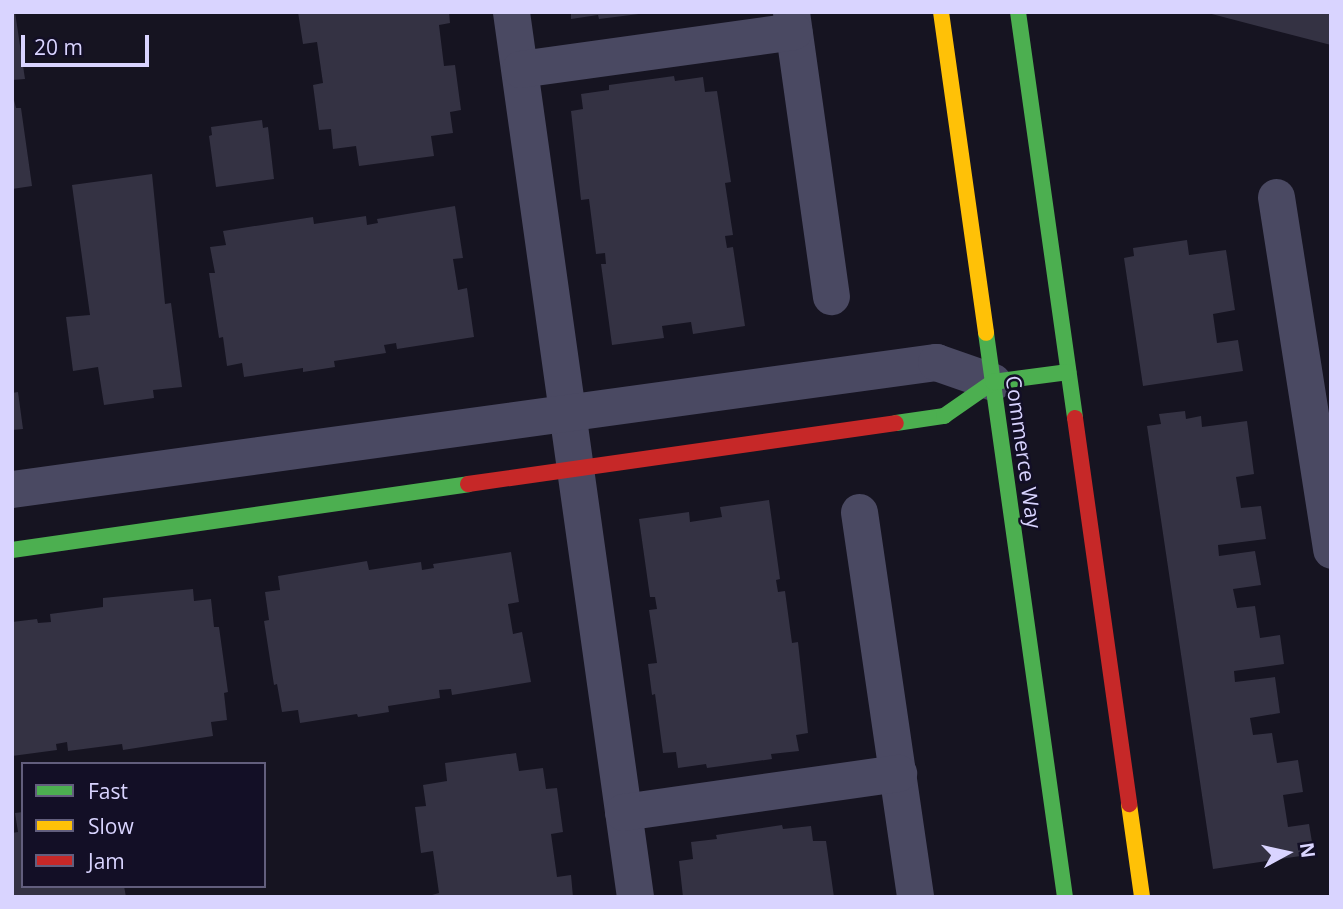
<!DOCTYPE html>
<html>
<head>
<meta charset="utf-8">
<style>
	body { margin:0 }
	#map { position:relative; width:1343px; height:909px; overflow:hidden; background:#161421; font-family:"Open Sans",sans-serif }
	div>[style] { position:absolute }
	.building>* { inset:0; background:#343243 }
	.street>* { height:37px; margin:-18.5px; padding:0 18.5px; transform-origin:18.5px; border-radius:18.5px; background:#4a4962 }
	.fast>* { height:16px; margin:-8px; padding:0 8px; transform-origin:8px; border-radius:8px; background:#4caf50 }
	.slow>* { height:16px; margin:-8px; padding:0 8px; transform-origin:8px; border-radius:8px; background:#ffc107 }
	.jam>* { height:16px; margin:-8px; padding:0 8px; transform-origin:8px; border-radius:8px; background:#c62828 }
	span { translate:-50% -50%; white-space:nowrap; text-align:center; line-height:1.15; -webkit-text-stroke:5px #130f26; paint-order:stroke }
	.street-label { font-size:21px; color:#d9d4ff }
	.frame { position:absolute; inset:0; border:14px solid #d9d4ff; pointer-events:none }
	.legend { position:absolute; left:21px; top:762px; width:245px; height:126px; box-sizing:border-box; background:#130f26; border:2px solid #625e7d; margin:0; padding:9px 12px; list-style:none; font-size:21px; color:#d9d4ff }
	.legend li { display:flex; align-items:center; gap:14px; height:35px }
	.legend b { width:35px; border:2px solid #625e7d }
	.north { position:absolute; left:1252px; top:818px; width:70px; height:70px; -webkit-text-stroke:5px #130f26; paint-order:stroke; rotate:82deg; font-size:19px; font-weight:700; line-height:28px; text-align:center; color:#d9d4ff }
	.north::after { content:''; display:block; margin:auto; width:24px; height:32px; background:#d9d4ff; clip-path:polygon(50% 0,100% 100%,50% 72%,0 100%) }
	.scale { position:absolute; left:21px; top:35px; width:128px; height:32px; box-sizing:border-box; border:4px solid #d9d4ff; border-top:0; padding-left:9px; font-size:21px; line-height:24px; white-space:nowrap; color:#d9d4ff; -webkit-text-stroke:5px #130f26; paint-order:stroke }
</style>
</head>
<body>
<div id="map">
	<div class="building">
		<i style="clip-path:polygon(12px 12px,15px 12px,25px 79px,12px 80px)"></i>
		<i style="clip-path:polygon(298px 12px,449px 12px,450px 23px,439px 25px,444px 66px,455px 65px,461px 110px,450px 112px,453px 133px,431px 136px,434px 156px,359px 166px,356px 146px,333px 149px,331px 129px,319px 130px,313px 85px,323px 83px,317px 42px,303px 44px)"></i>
		<i style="clip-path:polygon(571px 12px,639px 12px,639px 14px,599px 19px,598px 15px,571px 19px)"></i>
		<i style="clip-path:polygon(1208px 12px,1331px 12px,1331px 45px,1208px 13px)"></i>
		<i style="clip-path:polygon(674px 76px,675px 81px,703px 77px,705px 92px,717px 91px,731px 182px,725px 183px,733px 235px,725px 236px,727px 248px,733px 247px,745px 326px,693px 334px,691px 322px,662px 326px,664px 338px,612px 345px,601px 264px,606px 264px,605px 253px,596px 254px,589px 199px,581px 200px,571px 111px,583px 109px,581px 94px,609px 90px,609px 85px)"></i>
		<i style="clip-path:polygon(12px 92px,16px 108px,21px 108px,32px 186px,12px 189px)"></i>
		<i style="clip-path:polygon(262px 120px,263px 128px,268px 127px,274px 179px,216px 187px,209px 136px,212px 135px,211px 127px)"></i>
		<i style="clip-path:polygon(152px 174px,165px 304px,171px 303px,182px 387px,153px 390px,154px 398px,104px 405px,98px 367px,73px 371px,66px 317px,90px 315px,72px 185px)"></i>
		<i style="clip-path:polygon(455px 206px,463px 258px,453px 259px,458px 290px,467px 288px,474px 337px,397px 349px,396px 343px,384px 345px,386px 353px,334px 361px,335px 367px,303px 372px,303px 368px,244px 377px,242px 363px,227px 366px,223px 337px,219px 338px,209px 273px,215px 273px,210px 247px,226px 245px,223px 231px,313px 217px,314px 224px,366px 216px,367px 225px,378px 223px,377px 219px)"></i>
		<i style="clip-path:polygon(1187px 240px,1189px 255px,1226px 250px,1235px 310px,1213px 314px,1217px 343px,1238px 340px,1243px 371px,1143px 386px,1124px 258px,1134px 256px,1133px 248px)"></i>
		<i style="clip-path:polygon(18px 392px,23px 429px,12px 430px,12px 393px)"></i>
		<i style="clip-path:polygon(1185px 411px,1186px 419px,1201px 416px,1202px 427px,1247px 421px,1254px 474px,1236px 477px,1241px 508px,1261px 506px,1266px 539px,1218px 545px,1219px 556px,1255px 551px,1261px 585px,1233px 589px,1237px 608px,1255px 606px,1260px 638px,1280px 635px,1284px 664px,1234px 671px,1235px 682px,1275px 677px,1280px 713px,1250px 718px,1253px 735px,1272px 733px,1277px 763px,1298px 760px,1303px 792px,1283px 795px,1288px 827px,1309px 824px,1314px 854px,1213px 869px,1147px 426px,1161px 424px,1159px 414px)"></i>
		<i style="clip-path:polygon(769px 500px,780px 579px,776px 580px,778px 592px,785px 591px,792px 643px,798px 642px,808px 733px,796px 735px,799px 751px,771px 754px,772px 759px,707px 768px,706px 764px,678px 768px,676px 752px,663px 753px,655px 694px,652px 695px,648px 664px,657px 663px,649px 610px,657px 609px,655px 597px,650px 597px,639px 519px,689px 512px,690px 522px,722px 517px,720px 507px)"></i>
		<i style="clip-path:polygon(511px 552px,519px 602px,508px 604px,513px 634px,522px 632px,531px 682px,452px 695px,451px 689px,439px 690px,440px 698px,388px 706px,389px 712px,358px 717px,357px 714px,300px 723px,298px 710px,282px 712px,277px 684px,274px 685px,264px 621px,269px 620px,265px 592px,280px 590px,278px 576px,367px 561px,369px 570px,421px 562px,422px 570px,434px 568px,433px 564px)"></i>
		<i style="clip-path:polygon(193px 589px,194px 601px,211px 599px,214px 627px,219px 627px,228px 692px,224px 693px,227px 720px,211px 722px,213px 736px,123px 750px,122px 744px,68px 751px,67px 742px,56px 744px,57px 750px,12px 756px,12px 622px,37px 619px,38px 623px,51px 622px,50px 614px,103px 607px,103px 598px)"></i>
		<i style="clip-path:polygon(516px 753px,519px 771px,543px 768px,546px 789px,557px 788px,563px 832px,551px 834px,557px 877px,571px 875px,573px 897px,425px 897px,439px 893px,433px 851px,421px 853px,415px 807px,426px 806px,423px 785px,447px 781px,445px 763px)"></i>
		<i style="clip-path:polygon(23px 812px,23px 886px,124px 886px,126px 897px,12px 897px,12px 833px,18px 832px,15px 813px)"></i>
		<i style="clip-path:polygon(782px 825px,783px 829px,811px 826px,813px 841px,826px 841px,834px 897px,683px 897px,679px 861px,693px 859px,691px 842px,717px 839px,716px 835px)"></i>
	</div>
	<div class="street">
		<i style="left:511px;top:12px;width:894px;rotate:82.02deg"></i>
		<i style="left:791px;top:12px;width:287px;rotate:82deg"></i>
		<i style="left:520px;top:69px;width:276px;rotate:-7.9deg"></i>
		<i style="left:1276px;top:197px;width:357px;rotate:81.1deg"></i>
		<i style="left:12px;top:489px;width:933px;rotate:-7.83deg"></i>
		<i style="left:936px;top:362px;width:60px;rotate:19.3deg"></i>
		<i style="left:859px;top:512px;width:389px;rotate:81.7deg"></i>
		<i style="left:623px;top:812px;width:278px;rotate:-8.1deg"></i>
	</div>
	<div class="fast">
		<i style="left:1018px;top:12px;width:410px;rotate:82deg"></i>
		<i style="left:986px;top:333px;width:570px;rotate:82.03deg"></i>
		<i style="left:896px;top:423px;width:49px;rotate:-8.3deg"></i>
		<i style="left:944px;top:416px;width:60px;rotate:-34.8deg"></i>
		<i style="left:993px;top:382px;width:76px;rotate:-7.6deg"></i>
		<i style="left:12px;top:550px;width:461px;rotate:-8.2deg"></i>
	</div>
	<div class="slow">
		<i style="left:941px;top:12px;width:324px;rotate:82deg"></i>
		<i style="left:1129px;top:804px;width:94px;rotate:82deg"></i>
	</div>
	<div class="jam">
		<i style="left:1075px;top:418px;width:390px;rotate:82deg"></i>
		<i style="left:468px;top:484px;width:432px;rotate:-8.1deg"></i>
	</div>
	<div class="street-label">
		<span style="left:1024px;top:452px;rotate:82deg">Commerce Way</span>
	</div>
	<div class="frame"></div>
	<ul class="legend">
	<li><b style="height:9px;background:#4caf50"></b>Fast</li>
	<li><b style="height:9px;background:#ffc107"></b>Slow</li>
	<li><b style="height:9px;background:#c62828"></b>Jam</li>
	</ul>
	<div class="north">N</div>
	<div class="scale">20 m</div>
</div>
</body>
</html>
